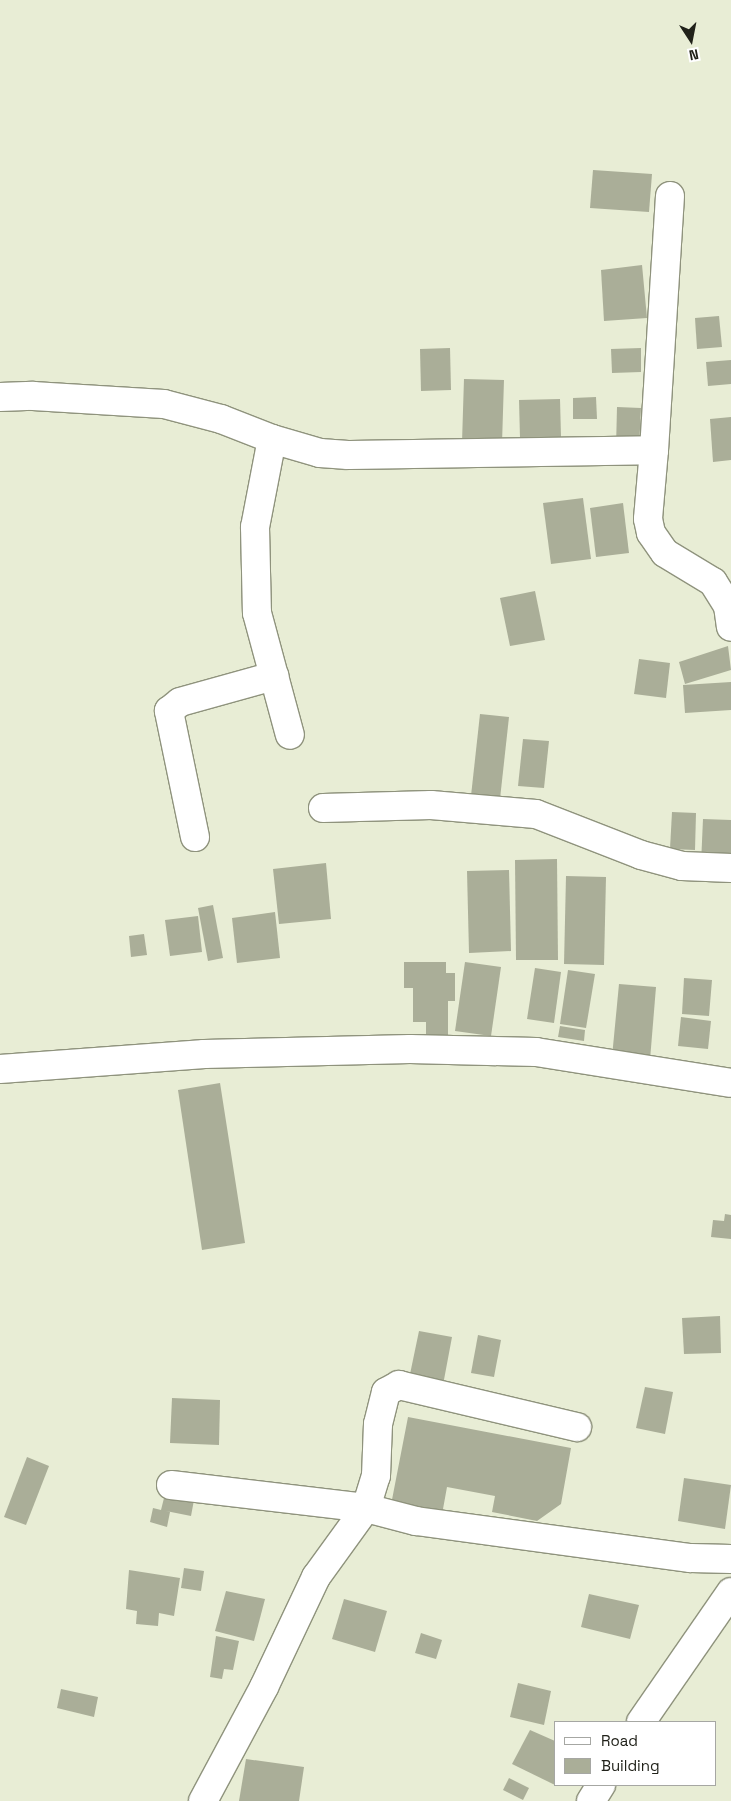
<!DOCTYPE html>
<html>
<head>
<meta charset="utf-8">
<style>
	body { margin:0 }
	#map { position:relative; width:731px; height:1801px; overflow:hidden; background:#e8edd5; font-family:"Space Grotesk",sans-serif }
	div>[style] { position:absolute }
	.building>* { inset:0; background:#aaae98 }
	.roads { filter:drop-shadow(1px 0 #8f937d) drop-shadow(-1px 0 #8f937d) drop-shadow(0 1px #8f937d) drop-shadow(0 -1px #8f937d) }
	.minor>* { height:28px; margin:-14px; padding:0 14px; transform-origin:14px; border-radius:14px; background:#fff }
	span { translate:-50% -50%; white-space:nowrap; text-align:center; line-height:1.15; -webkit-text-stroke:4px #fff; paint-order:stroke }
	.legend { position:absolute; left:554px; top:1721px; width:162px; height:65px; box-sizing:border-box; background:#fff; border:1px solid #a6a7a3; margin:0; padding:6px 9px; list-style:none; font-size:15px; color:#21221a }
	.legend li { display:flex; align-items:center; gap:10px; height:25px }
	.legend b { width:25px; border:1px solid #a6a7a3 }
	.north { position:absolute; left:666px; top:15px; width:50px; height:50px; -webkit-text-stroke:4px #fff; paint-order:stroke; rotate:169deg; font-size:14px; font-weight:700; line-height:20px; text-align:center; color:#21221a }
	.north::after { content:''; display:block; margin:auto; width:18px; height:22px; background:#21221a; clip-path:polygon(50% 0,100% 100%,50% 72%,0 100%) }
</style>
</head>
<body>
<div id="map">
	<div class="building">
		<i style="clip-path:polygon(593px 170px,652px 174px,649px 212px,590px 208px)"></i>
		<i style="clip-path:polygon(642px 265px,647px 318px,604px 321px,601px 270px)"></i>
		<i style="clip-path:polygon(719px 316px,722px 347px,697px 349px,695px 318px)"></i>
		<i style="clip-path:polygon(450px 348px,451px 390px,421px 391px,420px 349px)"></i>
		<i style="clip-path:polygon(641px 348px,641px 372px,612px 373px,611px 349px)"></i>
		<i style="clip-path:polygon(731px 360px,731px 384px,708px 386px,706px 362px)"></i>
		<i style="clip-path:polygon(464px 379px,504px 380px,502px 443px,462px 442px)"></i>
		<i style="clip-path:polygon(596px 397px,597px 419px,573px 419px,573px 398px)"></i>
		<i style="clip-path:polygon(560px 399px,561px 437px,520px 438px,519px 400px)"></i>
		<i style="clip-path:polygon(617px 407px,641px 408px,639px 449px,616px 448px)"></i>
		<i style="clip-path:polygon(731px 417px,731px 460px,713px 462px,710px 419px)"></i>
		<i style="clip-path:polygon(583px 498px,591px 559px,551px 564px,543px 503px)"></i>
		<i style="clip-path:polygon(623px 503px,629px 553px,596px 557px,590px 508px)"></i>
		<i style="clip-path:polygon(535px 591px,545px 640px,510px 646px,500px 598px)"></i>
		<i style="clip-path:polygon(728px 646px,731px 670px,685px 684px,679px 662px)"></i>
		<i style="clip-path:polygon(639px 659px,670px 663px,666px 698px,634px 694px)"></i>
		<i style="clip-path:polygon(731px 682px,731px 710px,685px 713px,683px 685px)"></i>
		<i style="clip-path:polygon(480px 714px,509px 717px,499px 808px,470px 805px)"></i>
		<i style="clip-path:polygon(523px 739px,549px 741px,544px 788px,518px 786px)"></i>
		<i style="clip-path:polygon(672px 812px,696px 813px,695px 850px,670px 849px)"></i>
		<i style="clip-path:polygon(703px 819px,731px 820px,731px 865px,701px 864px)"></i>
		<i style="clip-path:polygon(557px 859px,558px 960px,516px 960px,515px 860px)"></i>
		<i style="clip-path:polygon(326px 863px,331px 919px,279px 924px,273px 869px)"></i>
		<i style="clip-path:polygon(509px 870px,511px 951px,469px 953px,467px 871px)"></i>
		<i style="clip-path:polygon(566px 876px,606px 877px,604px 965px,564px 964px)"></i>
		<i style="clip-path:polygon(213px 905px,223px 958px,208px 961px,198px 908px)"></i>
		<i style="clip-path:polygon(275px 912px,280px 958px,237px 963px,232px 918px)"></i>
		<i style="clip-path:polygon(198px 916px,202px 952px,170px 956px,165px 920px)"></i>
		<i style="clip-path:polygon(144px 934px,147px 955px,131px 957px,129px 936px)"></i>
		<i style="clip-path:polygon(404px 962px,446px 962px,446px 973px,455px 973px,455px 1001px,448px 1001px,448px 1035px,426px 1035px,426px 1022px,413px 1022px,413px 988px,404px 988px)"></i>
		<i style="clip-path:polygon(465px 962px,501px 967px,491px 1036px,455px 1031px)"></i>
		<i style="clip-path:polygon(535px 968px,561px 972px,554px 1023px,527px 1019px)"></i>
		<i style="clip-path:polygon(568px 970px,595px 974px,586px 1028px,560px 1024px)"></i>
		<i style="clip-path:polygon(684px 978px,712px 980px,709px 1016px,682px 1014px)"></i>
		<i style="clip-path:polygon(619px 984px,656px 987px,650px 1060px,612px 1057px)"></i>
		<i style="clip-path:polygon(681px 1017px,711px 1021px,708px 1049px,678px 1046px)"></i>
		<i style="clip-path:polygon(560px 1026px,585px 1030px,584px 1041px,558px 1037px)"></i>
		<i style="clip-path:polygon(220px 1083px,245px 1243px,202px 1250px,178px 1090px)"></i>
		<i style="clip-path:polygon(725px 1214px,731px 1215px,731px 1239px,711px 1237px,713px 1220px,724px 1221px)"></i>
		<i style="clip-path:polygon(720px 1316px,721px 1353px,684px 1354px,682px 1318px)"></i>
		<i style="clip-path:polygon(419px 1331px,452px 1337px,443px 1385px,409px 1379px)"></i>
		<i style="clip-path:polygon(478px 1335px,501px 1340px,494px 1377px,471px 1373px)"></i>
		<i style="clip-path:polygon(645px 1387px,673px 1392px,665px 1434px,636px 1428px)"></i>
		<i style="clip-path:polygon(172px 1398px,220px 1400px,219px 1445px,170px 1443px)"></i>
		<i style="clip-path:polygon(408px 1417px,571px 1448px,561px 1504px,537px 1521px,492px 1512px,495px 1496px,447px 1487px,441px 1520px,390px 1510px)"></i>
		<i style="clip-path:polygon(27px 1457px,49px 1466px,26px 1525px,4px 1517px)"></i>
		<i style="clip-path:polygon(684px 1478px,731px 1485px,725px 1529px,678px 1521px)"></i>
		<i style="clip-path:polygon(165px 1494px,194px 1500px,191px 1516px,166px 1511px,170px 1512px,167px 1527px,150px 1522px,153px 1508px,161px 1510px)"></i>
		<i style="clip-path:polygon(184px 1568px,204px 1571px,201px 1591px,181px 1588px)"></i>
		<i style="clip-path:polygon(129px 1570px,180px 1578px,174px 1616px,159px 1613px,158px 1626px,136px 1624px,137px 1611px,126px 1609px)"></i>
		<i style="clip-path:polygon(226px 1591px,265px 1599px,254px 1641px,215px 1631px)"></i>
		<i style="clip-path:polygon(589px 1594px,639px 1605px,630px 1639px,581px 1627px)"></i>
		<i style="clip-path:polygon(344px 1599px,387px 1611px,375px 1652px,332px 1639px)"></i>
		<i style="clip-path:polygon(421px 1633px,442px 1640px,436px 1659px,415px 1653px)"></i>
		<i style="clip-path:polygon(216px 1636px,239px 1641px,233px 1670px,224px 1669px,222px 1679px,210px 1677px)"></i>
		<i style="clip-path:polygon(518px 1683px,551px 1691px,544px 1725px,510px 1717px)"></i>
		<i style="clip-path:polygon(61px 1689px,98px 1697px,94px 1717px,57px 1708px)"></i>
		<i style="clip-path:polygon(530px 1730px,555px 1741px,555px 1785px,512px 1764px)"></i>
		<i style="clip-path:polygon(246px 1759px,304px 1767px,299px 1801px,239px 1801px)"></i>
		<i style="clip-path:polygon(509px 1778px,529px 1788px,523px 1800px,503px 1790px)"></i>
	</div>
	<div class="roads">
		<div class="minor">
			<i style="left:670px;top:196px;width:255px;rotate:93.6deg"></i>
			<i style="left:654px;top:450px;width:69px;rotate:95deg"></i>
			<i style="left:648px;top:519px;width:14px;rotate:78deg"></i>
			<i style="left:651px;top:533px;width:24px;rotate:55deg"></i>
			<i style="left:665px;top:553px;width:56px;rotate:31.1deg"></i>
			<i style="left:713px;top:582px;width:28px;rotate:58deg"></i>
			<i style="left:728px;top:606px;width:21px;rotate:82deg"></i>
			<i style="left:0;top:397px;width:33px;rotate:-2deg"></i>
			<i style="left:33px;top:396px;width:131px;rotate:3.5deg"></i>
			<i style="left:164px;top:404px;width:59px;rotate:14.7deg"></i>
			<i style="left:221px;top:419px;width:55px;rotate:21.4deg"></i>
			<i style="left:272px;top:439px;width:50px;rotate:16.3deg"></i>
			<i style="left:320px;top:453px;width:28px;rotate:4deg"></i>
			<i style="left:348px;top:455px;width:306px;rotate:-0.9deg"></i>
			<i style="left:272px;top:439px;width:90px;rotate:100.9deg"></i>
			<i style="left:255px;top:527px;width:86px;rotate:88.7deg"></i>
			<i style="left:257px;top:613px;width:126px;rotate:74.9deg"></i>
			<i style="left:323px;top:808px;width:108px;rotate:-1.6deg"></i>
			<i style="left:431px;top:805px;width:105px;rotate:4.9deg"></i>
			<i style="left:536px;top:814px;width:113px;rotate:21.3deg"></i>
			<i style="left:641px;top:855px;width:42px;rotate:15deg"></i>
			<i style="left:682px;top:866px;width:49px;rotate:2.3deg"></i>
			<i style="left:195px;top:837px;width:129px;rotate:-101.7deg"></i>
			<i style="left:169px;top:711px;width:14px;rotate:-39deg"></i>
			<i style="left:180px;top:702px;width:98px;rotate:-15.5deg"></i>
			<i style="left:0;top:1069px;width:205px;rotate:-4.2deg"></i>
			<i style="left:204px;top:1054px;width:206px;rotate:-1.4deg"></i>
			<i style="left:410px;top:1049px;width:126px;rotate:1.4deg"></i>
			<i style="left:536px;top:1052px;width:197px;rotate:9deg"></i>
			<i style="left:171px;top:1485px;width:196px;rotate:6.7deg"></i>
			<i style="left:366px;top:1508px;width:52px;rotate:14.6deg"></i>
			<i style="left:416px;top:1521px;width:277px;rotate:7.7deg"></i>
			<i style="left:691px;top:1558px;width:40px;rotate:1.4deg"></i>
			<i style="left:641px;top:1722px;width:158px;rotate:-55.3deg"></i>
			<i style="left:203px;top:1801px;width:129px;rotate:-61.8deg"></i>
			<i style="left:264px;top:1687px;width:122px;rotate:-64.7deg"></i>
			<i style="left:316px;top:1577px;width:85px;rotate:-54.1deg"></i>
			<i style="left:366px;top:1508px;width:34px;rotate:-73deg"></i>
			<i style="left:376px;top:1476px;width:52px;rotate:-87.8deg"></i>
			<i style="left:378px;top:1424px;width:33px;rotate:-76deg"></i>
			<i style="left:386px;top:1392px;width:15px;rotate:-28deg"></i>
			<i style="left:399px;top:1385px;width:183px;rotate:13.3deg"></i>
			<i style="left:591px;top:1801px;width:19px;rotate:-58deg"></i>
		</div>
	</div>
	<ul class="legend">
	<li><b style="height:6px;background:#fff"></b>Road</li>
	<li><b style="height:14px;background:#aaae98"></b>Building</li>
	</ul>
	<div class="north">N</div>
</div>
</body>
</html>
